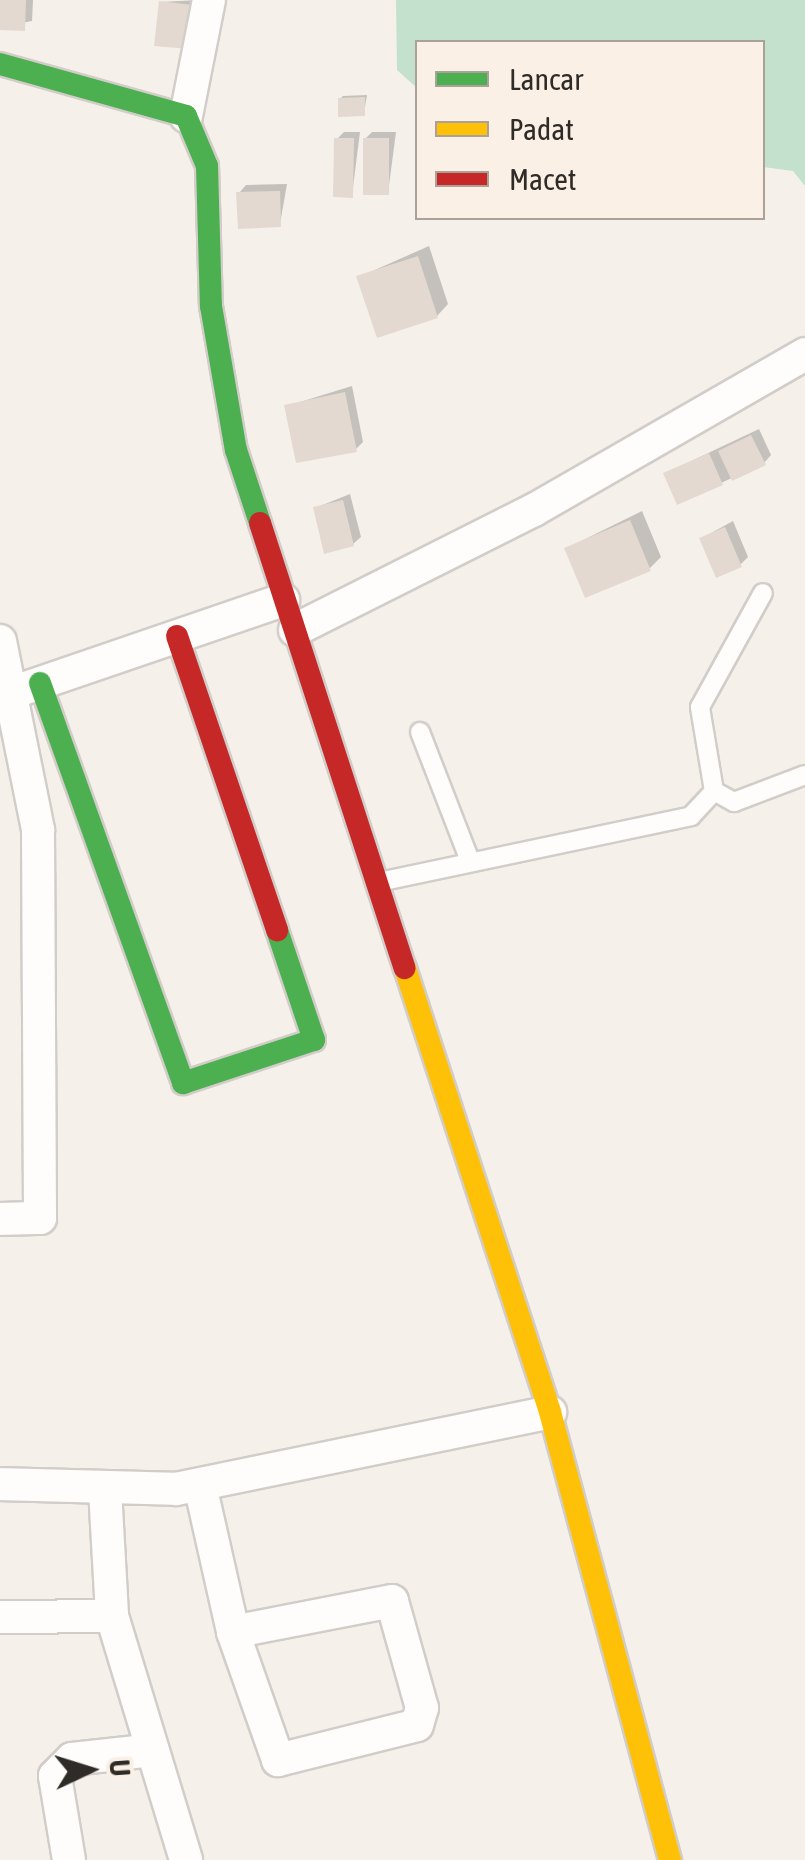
<!DOCTYPE html>
<html>
<head>
<meta charset="utf-8">
<style>
	body { margin:0 }
	#map { position:relative; width:805px; height:1860px; overflow:hidden; background:#f6f0eb; font-family:"Asap Condensed",sans-serif }
	div>[style] { position:absolute }
	.green>* { inset:0; background:#c4e1ce }
	.shadow>* { inset:0; background:#0003 }
	.building>* { inset:0; background:#e4d9d0 }
	.roads { filter:drop-shadow(2px 0 #d2cdc9) drop-shadow(-2px 0 #d2cdc9) drop-shadow(0 2px #d2cdc9) drop-shadow(0 -2px #d2cdc9) }
	.lane>* { height:18px; margin:-9px; padding:0 9px; transform-origin:9px; border-radius:9px; background:#fefdfc }
	.street>* { height:32px; margin:-16px; padding:0 16px; transform-origin:16px; border-radius:16px; background:#fefdfc }
	.fast>* { height:22px; margin:-11px; padding:0 11px; transform-origin:11px; border-radius:11px; background:#4caf50 }
	.slow>* { height:22px; margin:-11px; padding:0 11px; transform-origin:11px; border-radius:11px; background:#ffc107 }
	.jam>* { height:22px; margin:-11px; padding:0 11px; transform-origin:11px; border-radius:11px; background:#c62828 }
	span { translate:-50% -50%; white-space:nowrap; text-align:center; line-height:1.15; -webkit-text-stroke:8px #fbf0e6; paint-order:stroke }
	.legend { position:absolute; left:415px; top:40px; width:350px; height:180px; box-sizing:border-box; background:#fbf0e6; border:2px solid #a9a19a; margin:0; padding:12px 18px; list-style:none; font-size:30px; color:#2f2b27 }
	.legend li { display:flex; align-items:center; gap:20px; height:50px }
	.legend b { width:50px; border:2px solid #a9a19a }
	.north { position:absolute; left:40px; top:1720px; width:100px; height:100px; -webkit-text-stroke:8px #fbf0e6; paint-order:stroke; rotate:86deg; font-size:28px; font-weight:700; line-height:40px; text-align:center; color:#2f2b27 }
	.north::after { content:''; display:block; margin:auto; width:35px; height:45px; background:#2f2b27; clip-path:polygon(50% 0,100% 100%,50% 72%,0 100%) }
</style>
</head>
<body>
<div id="map">
	<div class="green">
		<i style="clip-path:polygon(396px 0,805px 0,805px 186px,793px 171px,763px 167px,762px 42px,418px 42px,417px 88px,397px 70px)"></i>
	</div>
	<div class="shadow">
		<i style="clip-path:polygon(0 0,33px 0,32px 21px,0 27px)"></i>
		<i style="clip-path:polygon(199px 0,195px 39px,161px 2px)"></i>
		<i style="clip-path:polygon(367px 95px,364px 113px,340px 99px,343px 96px)"></i>
		<i style="clip-path:polygon(344px 132px,360px 132px,352px 195px,337px 139px)"></i>
		<i style="clip-path:polygon(372px 132px,396px 132px,388px 193px,365px 139px)"></i>
		<i style="clip-path:polygon(287px 184px,280px 224px,239px 193px,246px 185px)"></i>
		<i style="clip-path:polygon(429px 246px,448px 304px,437px 316px,359px 277px)"></i>
		<i style="clip-path:polygon(352px 386px,363px 442px,356px 449px,287px 406px)"></i>
		<i style="clip-path:polygon(759px 429px,771px 455px,764px 463px,721px 483px,666px 473px)"></i>
		<i style="clip-path:polygon(350px 494px,361px 537px,353px 544px,315px 508px)"></i>
		<i style="clip-path:polygon(642px 511px,661px 557px,649px 569px,567px 548px)"></i>
		<i style="clip-path:polygon(733px 521px,748px 557px,740px 565px,702px 538px)"></i>
	</div>
	<div class="building">
		<i style="clip-path:polygon(0 0,26px 0,25px 31px,0 30px)"></i>
		<i style="clip-path:polygon(159px 1px,193px 5px,189px 49px,154px 46px)"></i>
		<i style="clip-path:polygon(365px 97px,365px 116px,338px 117px,338px 98px)"></i>
		<i style="clip-path:polygon(334px 138px,354px 138px,353px 198px,333px 197px)"></i>
		<i style="clip-path:polygon(363px 138px,389px 138px,389px 195px,363px 195px)"></i>
		<i style="clip-path:polygon(280px 191px,281px 227px,238px 229px,236px 192px)"></i>
		<i style="clip-path:polygon(418px 256px,438px 318px,377px 338px,356px 276px)"></i>
		<i style="clip-path:polygon(345px 392px,357px 452px,296px 463px,284px 405px)"></i>
		<i style="clip-path:polygon(751px 435px,766px 465px,732px 481px,718px 451px)"></i>
		<i style="clip-path:polygon(709px 453px,723px 485px,677px 505px,663px 473px)"></i>
		<i style="clip-path:polygon(343px 500px,354px 546px,324px 554px,313px 507px)"></i>
		<i style="clip-path:polygon(630px 520px,651px 571px,585px 598px,564px 548px)"></i>
		<i style="clip-path:polygon(725px 527px,742px 567px,716px 578px,699px 538px)"></i>
	</div>
	<div class="roads">
		<div class="lane">
			<i style="left:420px;top:732px;width:138px;rotate:68.8deg"></i>
			<i style="left:714px;top:791px;width:23px;rotate:29deg"></i>
			<i style="left:734px;top:802px;width:76px;rotate:-20.8deg"></i>
			<i style="left:379px;top:882px;width:319px;rotate:-11.9deg"></i>
			<i style="left:691px;top:816px;width:34px;rotate:-47deg"></i>
			<i style="left:714px;top:791px;width:85px;rotate:-99.5deg"></i>
			<i style="left:700px;top:707px;width:130px;rotate:-61.1deg"></i>
		</div>
		<div class="street">
			<i style="left:186px;top:116px;width:118px;rotate:-78.8deg"></i>
			<i style="left:295px;top:630px;width:267px;rotate:-26.7deg"></i>
			<i style="left:534px;top:510px;width:313px;rotate:-29.9deg"></i>
			<i style="left:0;top:641px;width:193px;rotate:78.6deg"></i>
			<i style="left:38px;top:830px;width:388px;rotate:89.7deg"></i>
			<i style="left:40px;top:1218px;width:40px;rotate:178.6deg"></i>
			<i style="left:23px;top:689px;width:275px;rotate:-18.9deg"></i>
			<i style="left:0;top:1484px;width:176px;rotate:1.6deg"></i>
			<i style="left:176px;top:1489px;width:382px;rotate:-11.6deg"></i>
			<i style="left:200px;top:1485px;width:151px;rotate:77.3deg"></i>
			<i style="left:233px;top:1632px;width:136px;rotate:70.6deg"></i>
			<i style="left:278px;top:1760px;width:143px;rotate:-14.1deg"></i>
			<i style="left:417px;top:1725px;width:18px;rotate:-74deg"></i>
			<i style="left:422px;top:1708px;width:111px;rotate:-105.7deg"></i>
			<i style="left:392px;top:1601px;width:162px;rotate:169deg"></i>
			<i style="left:105px;top:1489px;width:127px;rotate:86.8deg"></i>
			<i style="left:112px;top:1616px;width:255px;rotate:73.1deg"></i>
			<i style="left:0;top:1617px;width:112px;rotate:-0.5deg"></i>
			<i style="left:69px;top:1860px;width:85px;rotate:-99.5deg"></i>
			<i style="left:55px;top:1776px;width:24px;rotate:-45deg"></i>
			<i style="left:72px;top:1759px;width:81px;rotate:-6.3deg"></i>
		</div>
		<div class="fast">
			<i style="left:0;top:64px;width:193px;rotate:15.6deg"></i>
			<i style="left:186px;top:116px;width:54px;rotate:67.2deg"></i>
			<i style="left:207px;top:166px;width:140px;rotate:88.4deg"></i>
			<i style="left:211px;top:306px;width:146px;rotate:80.2deg"></i>
			<i style="left:236px;top:450px;width:77px;rotate:71.8deg"></i>
			<i style="left:40px;top:683px;width:425px;rotate:70.3deg"></i>
			<i style="left:183px;top:1083px;width:138px;rotate:-18.2deg"></i>
			<i style="left:314px;top:1040px;width:116px;rotate:-108.6deg"></i>
		</div>
		<div class="slow">
			<i style="left:405px;top:968px;width:467px;rotate:71.9deg"></i>
			<i style="left:550px;top:1412px;width:464px;rotate:75deg"></i>
		</div>
		<div class="jam">
			<i style="left:260px;top:523px;width:468px;rotate:72deg"></i>
			<i style="left:177px;top:636px;width:311px;rotate:71.2deg"></i>
		</div>
	</div>
	<ul class="legend">
	<li><b style="height:12px;background:#4caf50"></b>Lancar</li>
	<li><b style="height:12px;background:#ffc107"></b>Padat</li>
	<li><b style="height:12px;background:#c62828"></b>Macet</li>
	</ul>
	<div class="north">U</div>
</div>
</body>
</html>
